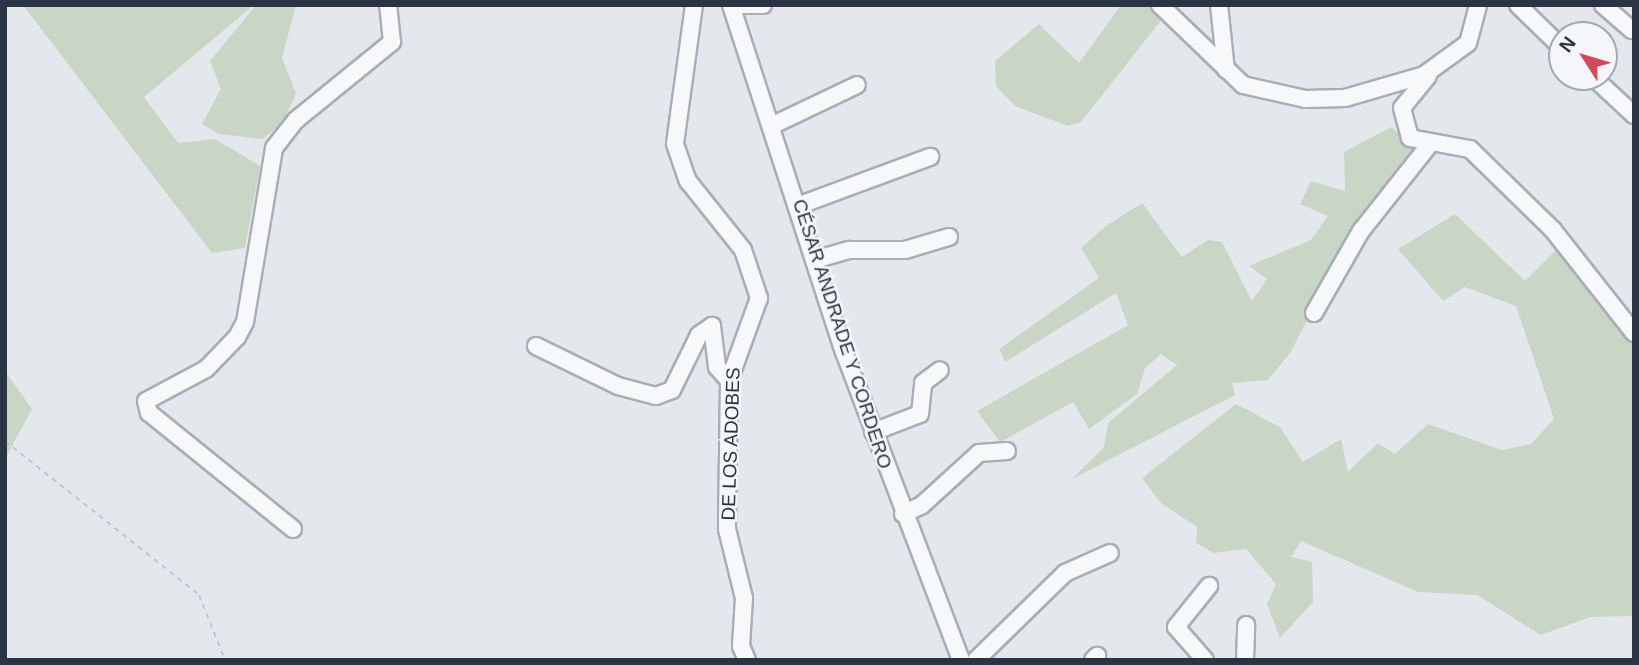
<!DOCTYPE html>
<html>
<head>
<meta charset="utf-8">
<style>
	body { margin:0 }
	#map { position:relative; width:1639px; height:665px; overflow:hidden; background:#e4e7ec; font-family:Helvetica,sans-serif }
	div>[style] { position:absolute }
	.green>* { inset:0; background:#c9d6c5 }
	.path>* { height:2px; margin-top:-1px; transform-origin:0; background:repeating-linear-gradient(90deg,#c2c5cb 0 5px,transparent 0 10px) }
	.roads { filter:drop-shadow(2px 0 #a9aeb6) drop-shadow(-2px 0 #a9aeb6) drop-shadow(0 2px #a9aeb6) drop-shadow(0 -2px #a9aeb6) }
	.minor>* { height:16px; margin:-8px; padding:0 8px; transform-origin:8px; border-radius:8px; background:#f7f8fa }
	span { translate:-50% -50%; white-space:nowrap; text-align:center; line-height:1.15; -webkit-text-stroke:5px #f4f6f9; paint-order:stroke }
	.street-label { font-size:19px; color:#2b3444 }
	.frame { position:absolute; inset:0; border:7px solid #2b3444; pointer-events:none }
	.north { position:absolute; left:1548px; top:21px; width:70px; height:70px; box-sizing:border-box; background:#f4f6f9; border:2px solid #a4a8b1; border-radius:50%; rotate:307deg; font-size:19px; font-weight:700; line-height:28px; text-align:center; color:#2b3444 }
	.north::after { content:''; display:block; margin:auto; width:24px; height:32px; background:#d04a5b; clip-path:polygon(50% 0,100% 100%,50% 72%,0 100%) }
</style>
</head>
<body>
<div id="map">
	<div class="green">
		<i style="clip-path:polygon(23px 5px,254px 5px,144px 97px,178px 143px,215px 139px,260px 166px,245px 248px,212px 253px)"></i>
		<i style="clip-path:polygon(256px 5px,296px 5px,282px 58px,296px 93px,283px 123px,262px 139px,219px 134px,202px 124px,221px 89px,210px 61px)"></i>
		<i style="clip-path:polygon(1121px 5px,1147px 5px,1162px 19px,1081px 122px,1068px 126px,1015px 106px,996px 86px,995px 61px,1039px 24px,1079px 63px)"></i>
		<i style="clip-path:polygon(1391px 127px,1419px 150px,1353px 233px,1290px 353px,1268px 380px,1232px 383px,1235px 395px,1072px 479px,1104px 447px,1108px 423px,1177px 365px,1161px 354px,1145px 368px,1137px 394px,1089px 429px,1073px 402px,1000px 442px,977px 411px,1128px 325px,1116px 293px,1005px 362px,999px 349px,1099px 278px,1081px 248px,1106px 226px,1142px 203px,1182px 257px,1208px 240px,1222px 242px,1252px 301px,1267px 279px,1249px 266px,1311px 240px,1328px 216px,1300px 204px,1311px 181px,1345px 191px,1344px 152px)"></i>
		<i style="clip-path:polygon(1455px 214px,1525px 281px,1558px 248px,1634px 345px,1634px 616px,1590px 617px,1541px 635px,1477px 595px,1418px 592px,1301px 541px,1291px 557px,1312px 562px,1313px 602px,1280px 638px,1267px 604px,1276px 584px,1246px 549px,1214px 553px,1196px 543px,1197px 527px,1161px 503px,1142px 478px,1236px 404px,1280px 427px,1303px 462px,1341px 439px,1348px 472px,1378px 443px,1395px 454px,1428px 424px,1502px 450px,1531px 444px,1554px 419px,1516px 306px,1465px 287px,1443px 301px,1398px 249px)"></i>
		<i style="clip-path:polygon(5px 371px,32px 409px,5px 459px)"></i>
	</div>
	<div class="path">
		<i style="left:5px;top:441px;width:248px;rotate:38.4deg"></i>
		<i style="left:199px;top:595px;width:70px;rotate:68.2deg"></i>
	</div>
	<div class="roads">
		<div class="minor">
			<i style="left:694px;top:5px;width:140px;rotate:97.8deg"></i>
			<i style="left:675px;top:144px;width:39px;rotate:71deg"></i>
			<i style="left:688px;top:181px;width:88px;rotate:51.4deg"></i>
			<i style="left:743px;top:250px;width:51px;rotate:71.6deg"></i>
			<i style="left:759px;top:298px;width:88px;rotate:109.9deg"></i>
			<i style="left:729px;top:381px;width:148px;rotate:90.8deg"></i>
			<i style="left:727px;top:529px;width:71px;rotate:76.2deg"></i>
			<i style="left:744px;top:598px;width:48px;rotate:93.6deg"></i>
			<i style="left:741px;top:646px;width:15px;rotate:67deg"></i>
			<i style="left:731px;top:5px;width:365px;rotate:72deg"></i>
			<i style="left:844px;top:352px;width:329px;rotate:69.2deg"></i>
			<i style="left:734px;top:5px;width:29px"></i>
			<i style="left:1160px;top:5px;width:115px;rotate:43.9deg"></i>
			<i style="left:1243px;top:85px;width:64px;rotate:12.7deg"></i>
			<i style="left:1305px;top:99px;width:40px;rotate:-1.4deg"></i>
			<i style="left:1345px;top:98px;width:82px;rotate:-16.2deg"></i>
			<i style="left:1424px;top:75px;width:54px;rotate:-36deg"></i>
			<i style="left:1468px;top:43px;width:39px;rotate:-75deg"></i>
			<i style="left:1219px;top:5px;width:65px;rotate:83.9deg"></i>
			<i style="left:1518px;top:5px;width:62px;rotate:44.3deg"></i>
			<i style="left:1603px;top:5px;width:38px;rotate:41deg"></i>
			<i style="left:1428px;top:76px;width:41px;rotate:129.1deg"></i>
			<i style="left:1402px;top:108px;width:31px;rotate:75deg"></i>
			<i style="left:1410px;top:138px;width:61px;rotate:10.4deg"></i>
			<i style="left:1470px;top:149px;width:116px;rotate:44.3deg"></i>
			<i style="left:1553px;top:230px;width:131px;rotate:51.8deg"></i>
			<i style="left:1593px;top:77px;width:56px;rotate:42.8deg"></i>
			<i style="left:771px;top:126px;width:95px;rotate:-25.5deg"></i>
			<i style="left:800px;top:205px;width:139px;rotate:-20.3deg"></i>
			<i style="left:814px;top:260px;width:37px;rotate:-16deg"></i>
			<i style="left:850px;top:250px;width:55px"></i>
			<i style="left:905px;top:250px;width:46px;rotate:-16.5deg"></i>
			<i style="left:1314px;top:313px;width:95px;rotate:-60.2deg"></i>
			<i style="left:1361px;top:231px;width:111px;rotate:-51.6deg"></i>
			<i style="left:536px;top:346px;width:91px;rotate:26deg"></i>
			<i style="left:618px;top:386px;width:39px;rotate:15deg"></i>
			<i style="left:656px;top:396px;width:17px;rotate:-21deg"></i>
			<i style="left:672px;top:390px;width:61px;rotate:-63.9deg"></i>
			<i style="left:699px;top:335px;width:16px;rotate:-35deg"></i>
			<i style="left:712px;top:326px;width:41px;rotate:83deg"></i>
			<i style="left:717px;top:367px;width:18px;rotate:49deg"></i>
			<i style="left:873px;top:432px;width:50px;rotate:-21deg"></i>
			<i style="left:920px;top:414px;width:31px;rotate:-84deg"></i>
			<i style="left:923px;top:383px;width:21px;rotate:-37deg"></i>
			<i style="left:903px;top:514px;width:21px;rotate:-25deg"></i>
			<i style="left:922px;top:505px;width:77px;rotate:-42.4deg"></i>
			<i style="left:979px;top:453px;width:28px;rotate:-4deg"></i>
			<i style="left:293px;top:529px;width:185px;rotate:-141.1deg"></i>
			<i style="left:149px;top:413px;width:12px;rotate:-104deg"></i>
			<i style="left:146px;top:401px;width:68px;rotate:-28.1deg"></i>
			<i style="left:206px;top:369px;width:45px;rotate:-45.9deg"></i>
			<i style="left:237px;top:337px;width:17px;rotate:-62deg"></i>
			<i style="left:245px;top:322px;width:176px;rotate:-80.5deg"></i>
			<i style="left:274px;top:148px;width:36px;rotate:-52deg"></i>
			<i style="left:296px;top:120px;width:124px;rotate:-39.1deg"></i>
			<i style="left:392px;top:42px;width:37px;rotate:-96deg"></i>
			<i style="left:976px;top:660px;width:124px;rotate:-44.3deg"></i>
			<i style="left:1065px;top:573px;width:49px;rotate:-24deg"></i>
			<i style="left:1093px;top:660px;width:6px;rotate:-45deg"></i>
			<i style="left:1205px;top:660px;width:44px;rotate:-131.3deg"></i>
			<i style="left:1176px;top:627px;width:53px;rotate:-51.2deg"></i>
			<i style="left:1245px;top:660px;width:35px;rotate:-88deg"></i>
		</div>
	</div>
	<div class="street-label">
		<span style="left:842px;top:334px;rotate:72deg">CÉSAR ANDRADE Y CORDERO</span>
		<span style="left:731px;top:444px;rotate:-88deg">DE LOS ADOBES</span>
	</div>
	<div class="frame"></div>
	<div class="north">N</div>
</div>
</body>
</html>
